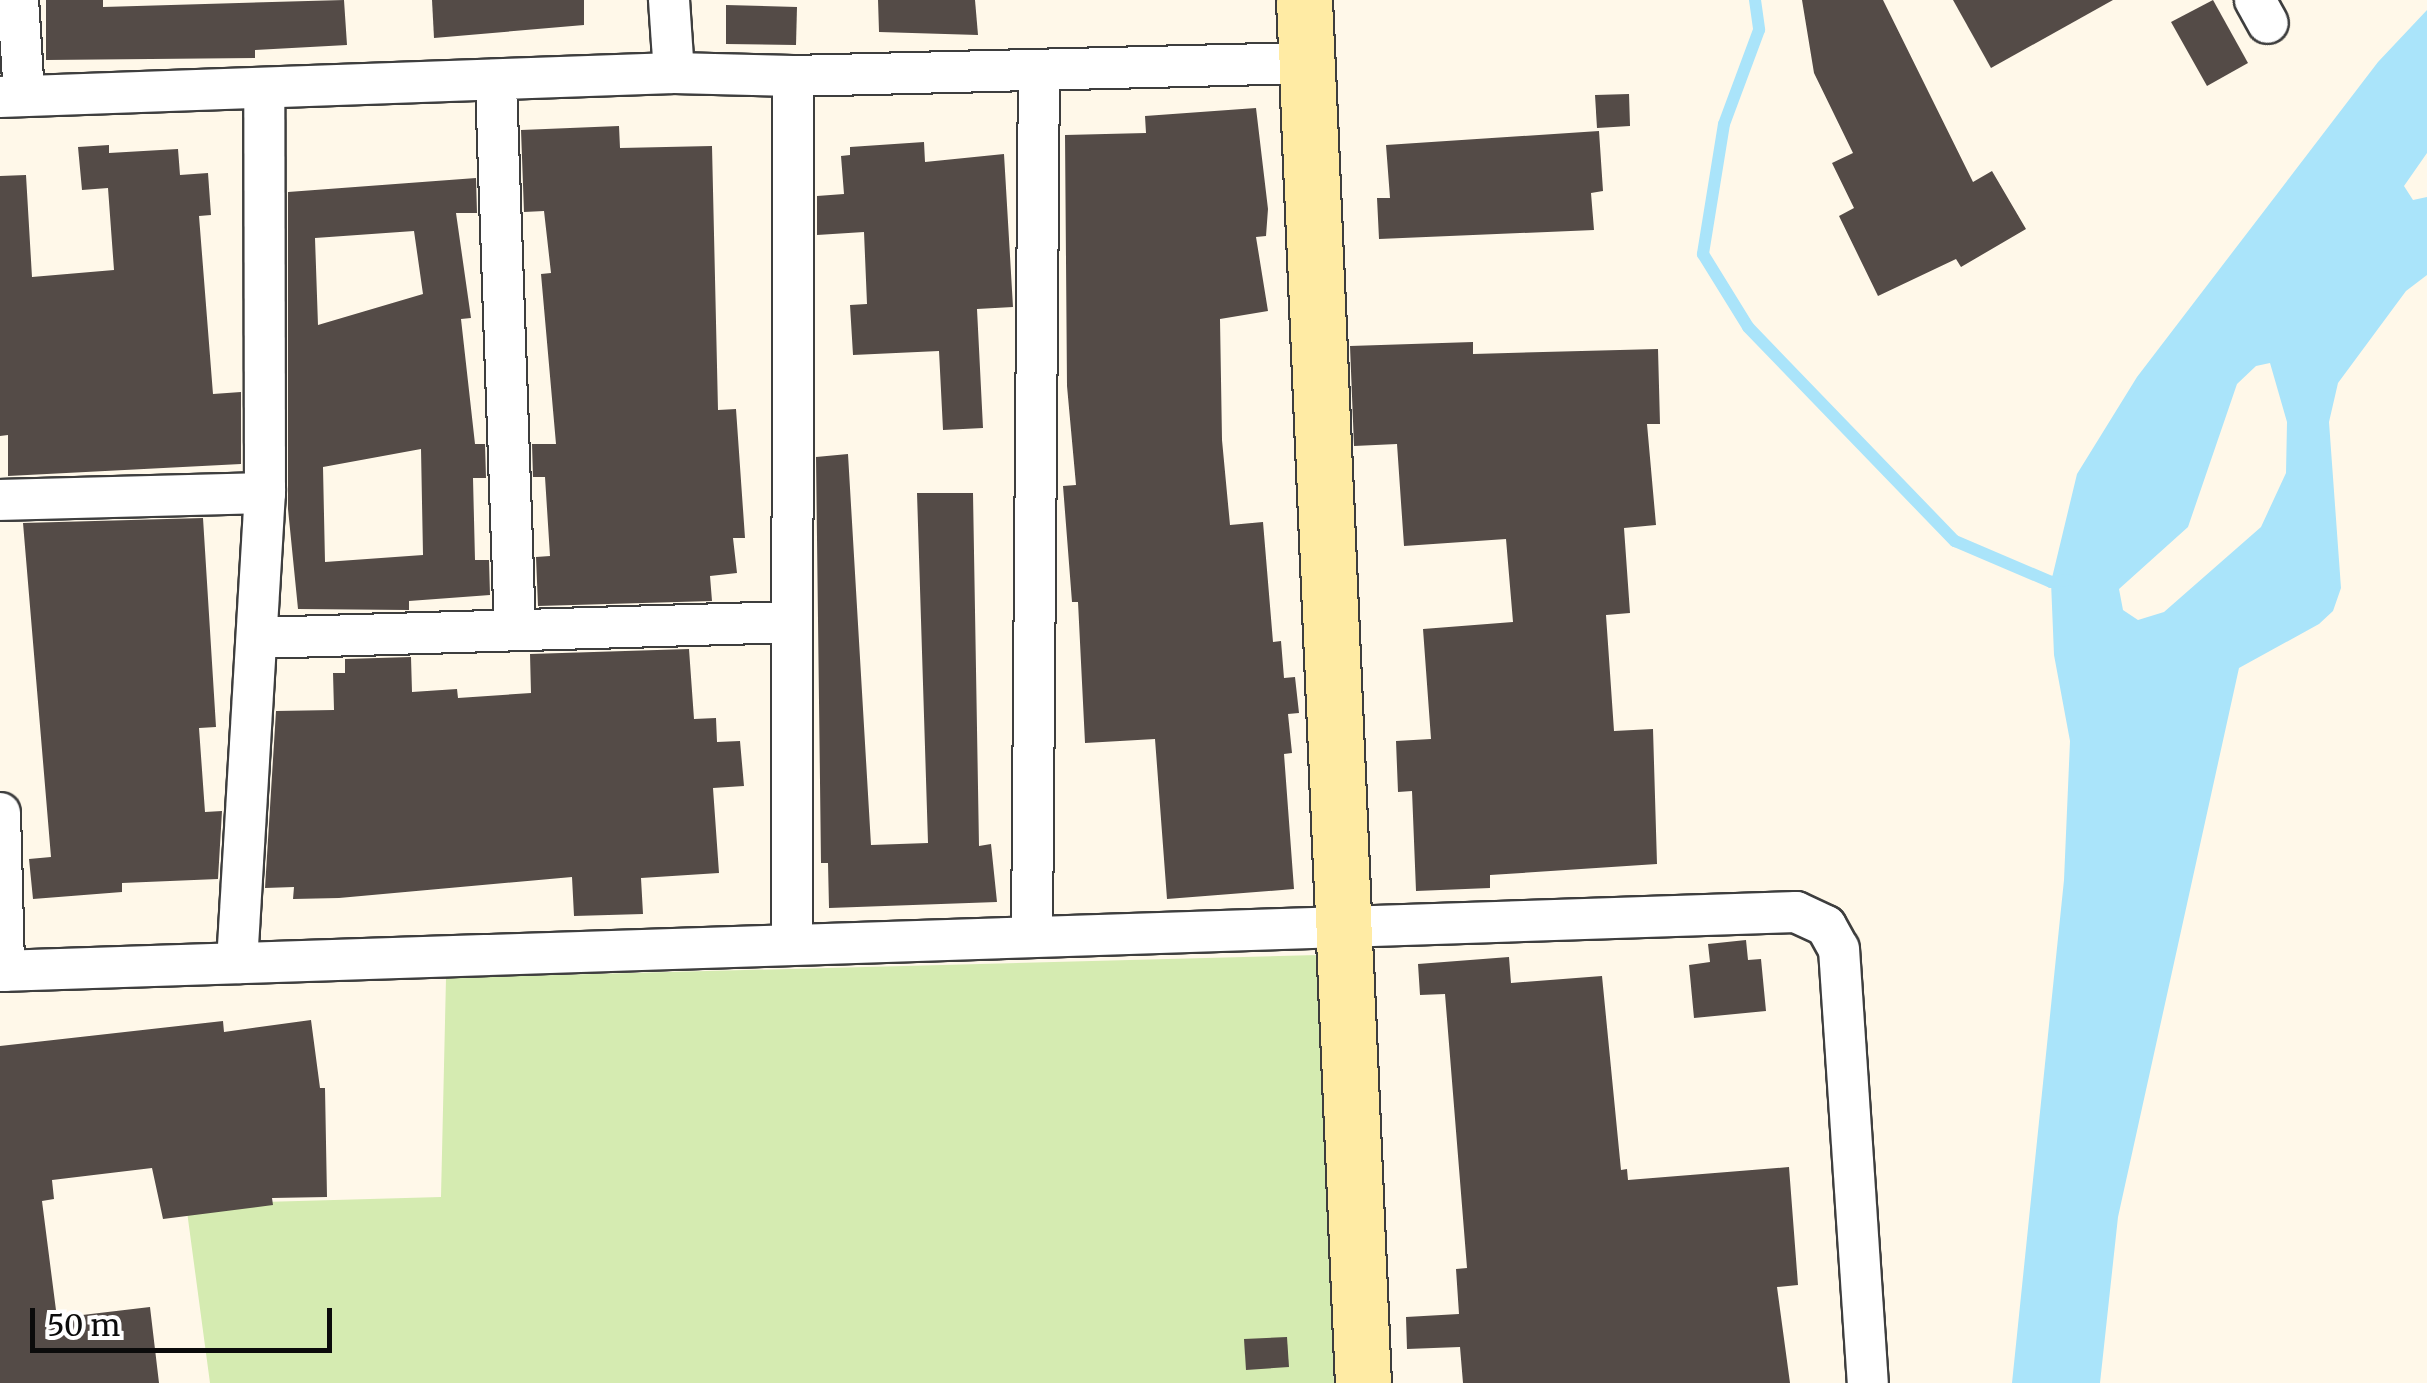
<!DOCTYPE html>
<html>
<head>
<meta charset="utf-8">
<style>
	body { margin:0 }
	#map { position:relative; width:2427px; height:1383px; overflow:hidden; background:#fff8e9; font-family:Merriweather,serif }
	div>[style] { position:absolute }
	.green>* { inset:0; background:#d5ebb1 }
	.water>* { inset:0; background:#aae4fa }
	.stream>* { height:12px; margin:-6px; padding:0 6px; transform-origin:6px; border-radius:6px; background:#aae4fa }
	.building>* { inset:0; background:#544b47 }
	.roads { filter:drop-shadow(2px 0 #3e3e3e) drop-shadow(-2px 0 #3e3e3e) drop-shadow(0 2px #3e3e3e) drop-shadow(0 -2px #3e3e3e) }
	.street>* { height:40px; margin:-20px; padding:0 20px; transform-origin:20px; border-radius:20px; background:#fff }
	.secondary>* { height:55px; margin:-27.5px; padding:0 27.5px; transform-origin:27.5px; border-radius:27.5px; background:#ffeba4 }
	span { translate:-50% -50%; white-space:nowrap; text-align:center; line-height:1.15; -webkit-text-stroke:10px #fff; paint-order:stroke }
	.scale { position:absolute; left:30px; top:1308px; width:302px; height:45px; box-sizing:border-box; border:5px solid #0b0b0b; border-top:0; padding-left:12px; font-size:30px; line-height:35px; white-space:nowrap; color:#0b0b0b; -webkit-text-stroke:8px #fff; paint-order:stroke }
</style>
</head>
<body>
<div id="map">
	<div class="green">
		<i style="clip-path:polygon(1317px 955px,1334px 1383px,210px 1383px,186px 1204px,441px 1197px,446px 978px)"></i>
	</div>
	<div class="water">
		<i style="clip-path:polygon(evenodd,2427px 10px,2427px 153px,2404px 186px,2413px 200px,2427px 197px,2427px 275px,2406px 291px,2338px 383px,2329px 422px,2341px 588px,2333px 611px,2319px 624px,2239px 668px,2118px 1217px,2100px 1383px,2012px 1383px,2064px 880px,2070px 741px,2054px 655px,2051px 582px,2077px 474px,2137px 377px,2378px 62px,2427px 10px,2270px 363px,2287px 422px,2286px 473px,2261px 527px,2164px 612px,2138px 620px,2123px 610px,2119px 589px,2188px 527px,2237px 384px,2256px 366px,2270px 363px)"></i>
	</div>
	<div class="stream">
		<i style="left:1755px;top:0;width:30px;rotate:82deg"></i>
		<i style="left:1759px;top:30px;width:100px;rotate:110.4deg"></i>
		<i style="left:1724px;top:124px;width:132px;rotate:99.2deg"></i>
		<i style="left:1703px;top:254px;width:86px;rotate:58.3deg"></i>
		<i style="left:1748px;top:327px;width:298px;rotate:46deg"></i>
		<i style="left:1955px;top:541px;width:104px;rotate:23.1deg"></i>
		<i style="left:2051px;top:582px;width:17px;rotate:-7deg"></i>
	</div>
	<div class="building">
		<i style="clip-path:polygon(46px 0,103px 0,103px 7px,344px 0,347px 45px,255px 50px,255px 58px,46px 60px)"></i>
		<i style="clip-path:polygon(432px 0,584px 0,584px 25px,434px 38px)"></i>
		<i style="clip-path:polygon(878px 0,975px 0,978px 35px,879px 32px)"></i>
		<i style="clip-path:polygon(1802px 0,1883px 0,1973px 182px,1992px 171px,2026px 229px,1961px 267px,1956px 259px,1878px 296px,1839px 216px,1854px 208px,1832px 163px,1853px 153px,1814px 73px)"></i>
		<i style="clip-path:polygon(1953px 0,2113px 0,1991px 68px)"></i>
		<i style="clip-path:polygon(2213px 0,2248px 63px,2207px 86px,2171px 22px)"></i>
		<i style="clip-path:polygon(726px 5px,797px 7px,796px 45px,726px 44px)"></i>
		<i style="clip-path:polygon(1629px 94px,1630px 126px,1597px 128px,1595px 95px)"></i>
		<i style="clip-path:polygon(1256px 108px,1268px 209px,1266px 236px,1256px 237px,1268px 311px,1220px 319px,1222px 440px,1230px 525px,1263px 522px,1273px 642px,1281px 641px,1284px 678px,1295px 677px,1299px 713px,1288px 714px,1292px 753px,1284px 754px,1294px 889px,1167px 899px,1155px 739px,1085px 743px,1078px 602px,1072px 602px,1063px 486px,1076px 485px,1067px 386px,1065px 135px,1146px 133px,1145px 116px)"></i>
		<i style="clip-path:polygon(619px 126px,620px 148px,712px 146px,718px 410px,736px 409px,745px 538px,733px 538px,737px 573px,710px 576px,712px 601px,538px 606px,536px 557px,550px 556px,545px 477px,533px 477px,532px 444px,556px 444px,541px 274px,551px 273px,544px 211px,524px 212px,521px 130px)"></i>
		<i style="clip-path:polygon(1599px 131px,1603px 191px,1591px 193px,1594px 230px,1379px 239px,1377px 198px,1390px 198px,1386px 145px)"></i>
		<i style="clip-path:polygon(924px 142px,925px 162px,1004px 154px,1013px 307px,977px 309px,983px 428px,943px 430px,939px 351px,853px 355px,850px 305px,867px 304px,864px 232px,817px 235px,817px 196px,844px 194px,841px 156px,850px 155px,850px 147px)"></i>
		<i style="clip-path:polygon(109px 145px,109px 153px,178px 149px,180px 175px,208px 173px,211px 215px,199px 216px,213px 394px,241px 392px,241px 464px,8px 476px,8px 435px,0 436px,0 176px,26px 175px,32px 277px,114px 270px,108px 188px,82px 190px,78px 147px)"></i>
		<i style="clip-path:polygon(evenodd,476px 178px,477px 213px,456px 213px,471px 318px,461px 319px,475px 444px,485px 444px,486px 478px,473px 478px,475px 560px,489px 560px,490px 595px,409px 601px,409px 610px,298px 609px,288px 509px,288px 192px,476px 178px,414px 231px,423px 294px,318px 325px,315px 238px,414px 231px,476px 178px,421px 449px,423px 555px,325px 562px,323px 467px,421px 449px)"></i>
		<i style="clip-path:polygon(1473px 342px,1473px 354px,1658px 349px,1660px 424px,1647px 424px,1656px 525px,1624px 528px,1630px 613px,1606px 615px,1614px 731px,1653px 729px,1657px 864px,1490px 875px,1490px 888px,1416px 891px,1412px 791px,1398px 792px,1396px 741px,1431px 739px,1423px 629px,1513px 622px,1506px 539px,1404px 546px,1397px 444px,1354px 446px,1350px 346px)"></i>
		<i style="clip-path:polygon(848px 454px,871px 845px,928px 843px,917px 493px,973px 493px,979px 846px,991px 844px,997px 902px,829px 908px,828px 863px,821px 863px,816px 457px)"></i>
		<i style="clip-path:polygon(203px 518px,216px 727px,199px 728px,205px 812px,222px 811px,218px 879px,122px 883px,122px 892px,33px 899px,29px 859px,51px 857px,23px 523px)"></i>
		<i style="clip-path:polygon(689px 649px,694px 719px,716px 718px,717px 742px,740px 741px,744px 786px,713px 788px,719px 873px,641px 878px,643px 914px,574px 916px,572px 877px,339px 898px,293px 899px,294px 887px,265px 888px,276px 711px,334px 710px,333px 673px,345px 673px,345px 659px,411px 657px,412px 692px,457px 689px,458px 698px,531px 693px,530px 654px)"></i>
		<i style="clip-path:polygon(1746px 940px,1748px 960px,1761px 959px,1766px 1011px,1694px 1018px,1689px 965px,1710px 962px,1708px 944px)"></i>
		<i style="clip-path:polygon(1509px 957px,1511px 983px,1602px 976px,1621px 1170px,1627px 1169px,1628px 1180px,1789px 1167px,1798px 1285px,1777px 1287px,1790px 1383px,1463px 1383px,1460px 1347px,1407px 1349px,1406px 1317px,1459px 1314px,1456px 1269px,1467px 1268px,1445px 994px,1420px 995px,1418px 964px)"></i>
		<i style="clip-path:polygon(311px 1020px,320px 1088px,325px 1088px,327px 1197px,272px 1198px,273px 1205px,163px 1219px,152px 1168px,52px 1180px,54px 1199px,42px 1201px,57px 1318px,150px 1307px,159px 1383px,0 1383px,0 1046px,223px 1021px,224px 1032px)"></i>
		<i style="clip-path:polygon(1287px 1337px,1289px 1367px,1246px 1370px,1244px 1339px)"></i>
	</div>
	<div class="roads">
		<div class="street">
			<i style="left:18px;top:0;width:96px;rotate:86.4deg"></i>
			<i style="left:669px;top:0;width:73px;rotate:86.1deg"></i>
			<i style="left:2255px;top:0;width:26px;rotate:61deg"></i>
			<i style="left:496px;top:84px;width:546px;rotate:88.01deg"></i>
			<i style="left:0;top:97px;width:674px;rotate:-2.04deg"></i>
			<i style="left:674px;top:73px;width:119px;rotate:1.4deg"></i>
			<i style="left:793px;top:76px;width:514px;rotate:-1.45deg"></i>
			<i style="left:0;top:500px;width:265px;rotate:-1.5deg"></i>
			<i style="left:257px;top:638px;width:535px;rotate:-1.71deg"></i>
			<i style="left:0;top:813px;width:158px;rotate:88.5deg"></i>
			<i style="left:1032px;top:936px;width:866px;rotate:-89.54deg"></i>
			<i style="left:792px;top:944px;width:868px;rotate:-89.93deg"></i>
			<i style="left:237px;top:963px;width:471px;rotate:-86.6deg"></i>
			<i style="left:265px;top:493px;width:403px;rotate:-90.1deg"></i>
			<i style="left:0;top:971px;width:1797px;rotate:-1.88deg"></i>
			<i style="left:1796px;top:912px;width:33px;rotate:25deg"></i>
			<i style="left:1826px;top:926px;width:26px;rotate:61deg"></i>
			<i style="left:1839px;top:949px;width:435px;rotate:86.2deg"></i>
		</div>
		<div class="secondary">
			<i style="left:1304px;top:0;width:1384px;rotate:87.56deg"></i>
		</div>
	</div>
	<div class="scale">50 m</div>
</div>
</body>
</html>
